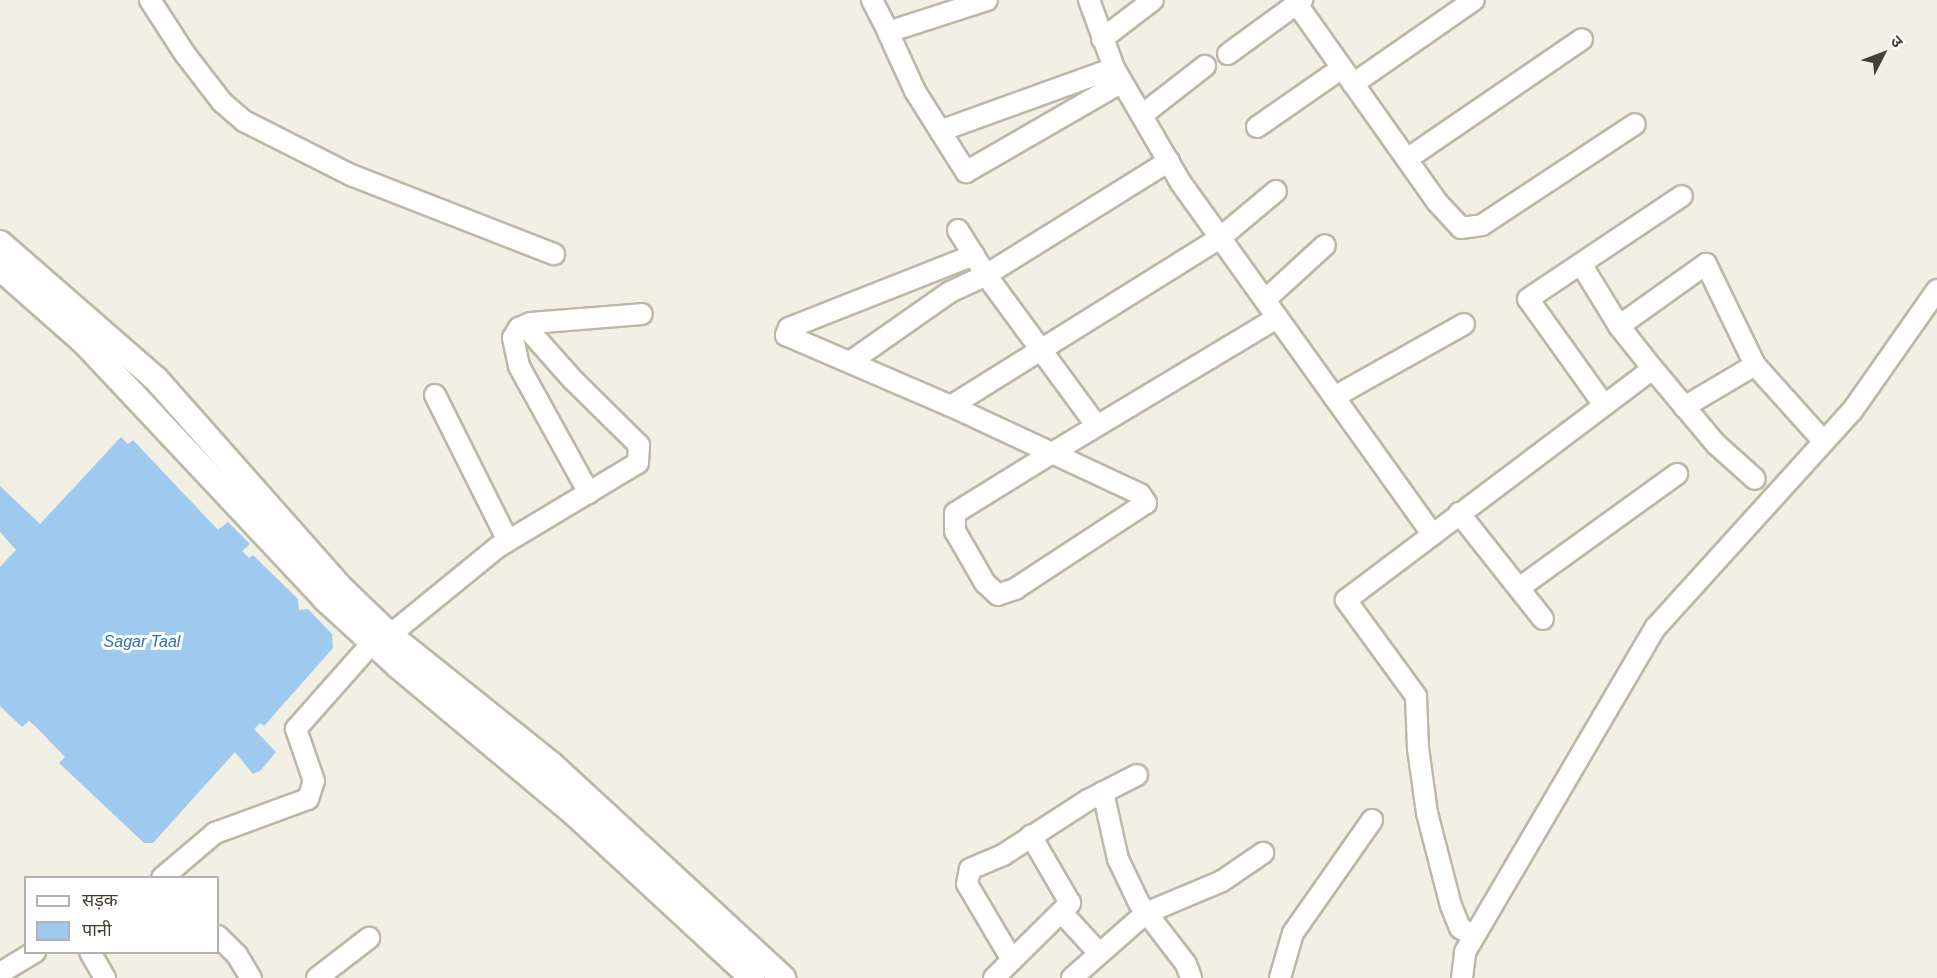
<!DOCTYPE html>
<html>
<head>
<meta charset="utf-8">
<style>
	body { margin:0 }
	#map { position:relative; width:1937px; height:978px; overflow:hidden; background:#f2efe4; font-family:Helvetica,"Noto Sans Devanagari",sans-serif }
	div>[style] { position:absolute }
	.water>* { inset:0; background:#9fcaf0 }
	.roads { filter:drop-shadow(2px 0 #bdb7a7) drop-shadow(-2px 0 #bdb7a7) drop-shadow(0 2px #bdb7a7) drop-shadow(0 -2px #bdb7a7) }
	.minor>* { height:20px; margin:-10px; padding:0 10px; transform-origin:10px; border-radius:10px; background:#fff }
	.tertiary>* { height:24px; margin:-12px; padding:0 12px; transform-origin:12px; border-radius:12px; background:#fff }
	span { translate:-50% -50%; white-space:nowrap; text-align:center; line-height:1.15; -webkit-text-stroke:6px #fff; paint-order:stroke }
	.water-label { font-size:16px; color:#2e70af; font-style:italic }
	.legend { position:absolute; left:24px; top:876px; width:195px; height:78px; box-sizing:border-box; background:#fff; border:2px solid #b4b2ae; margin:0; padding:8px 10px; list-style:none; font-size:18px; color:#443f34 }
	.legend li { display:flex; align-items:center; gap:12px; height:30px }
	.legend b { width:30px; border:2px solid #b4b2ae }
	.north { position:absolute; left:1853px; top:24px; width:60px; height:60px; -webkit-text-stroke:4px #fff; paint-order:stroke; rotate:48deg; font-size:16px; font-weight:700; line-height:24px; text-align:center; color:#443f34 }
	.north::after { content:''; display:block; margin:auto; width:21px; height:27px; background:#443f34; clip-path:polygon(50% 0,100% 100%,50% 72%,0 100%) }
</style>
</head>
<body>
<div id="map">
	<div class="water">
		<i style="clip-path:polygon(121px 437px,128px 444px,133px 440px,218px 530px,228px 522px,250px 544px,242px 551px,249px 558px,253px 555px,298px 599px,299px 610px,308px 609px,332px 634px,333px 648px,264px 726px,260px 723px,254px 729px,276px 752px,261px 770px,253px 774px,235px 752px,153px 843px,144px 843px,59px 763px,65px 757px,36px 727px,29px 721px,22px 727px,0 706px,0 567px,16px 550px,0 532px,0 486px,40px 524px)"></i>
	</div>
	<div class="roads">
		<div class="minor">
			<i style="left:150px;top:0;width:64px;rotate:57.1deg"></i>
			<i style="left:185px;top:54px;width:61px;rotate:52.4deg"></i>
			<i style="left:222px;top:102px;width:29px;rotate:41deg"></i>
			<i style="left:244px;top:121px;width:120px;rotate:26.8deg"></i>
			<i style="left:351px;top:175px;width:218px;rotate:21.3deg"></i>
			<i style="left:872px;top:0;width:36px;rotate:63deg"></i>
			<i style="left:888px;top:32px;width:104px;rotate:-17.9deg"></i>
			<i style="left:1089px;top:0;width:72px;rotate:69.8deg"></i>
			<i style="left:1114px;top:68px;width:133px;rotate:59.8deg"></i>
			<i style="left:1181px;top:183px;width:432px;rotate:54.4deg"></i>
			<i style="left:1294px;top:0;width:247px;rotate:54.7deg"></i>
			<i style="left:1437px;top:202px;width:35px;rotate:47deg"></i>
			<i style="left:1461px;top:228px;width:21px;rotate:-8deg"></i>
			<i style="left:1482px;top:225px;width:183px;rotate:-33.4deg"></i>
			<i style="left:888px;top:32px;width:65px;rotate:65.4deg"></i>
			<i style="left:915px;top:91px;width:96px;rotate:57.8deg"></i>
			<i style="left:966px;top:172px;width:180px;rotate:-30deg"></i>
			<i style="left:1102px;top:39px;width:64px;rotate:-37.4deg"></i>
			<i style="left:1228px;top:54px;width:92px;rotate:-36.1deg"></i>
			<i style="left:1353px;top:84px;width:147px;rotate:-34.8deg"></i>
			<i style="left:1142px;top:115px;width:80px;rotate:-37.9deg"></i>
			<i style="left:1257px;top:127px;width:103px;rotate:-34.8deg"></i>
			<i style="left:940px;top:131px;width:185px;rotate:-19.9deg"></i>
			<i style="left:1407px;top:159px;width:212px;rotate:-34.4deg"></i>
			<i style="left:1169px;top:161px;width:216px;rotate:148.1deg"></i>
			<i style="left:986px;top:275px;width:187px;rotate:53.7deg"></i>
			<i style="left:1097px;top:426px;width:210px;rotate:-31deg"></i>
			<i style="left:974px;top:255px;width:199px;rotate:158.5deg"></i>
			<i style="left:789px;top:328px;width:8px;rotate:113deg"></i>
			<i style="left:786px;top:335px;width:180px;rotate:23.3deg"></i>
			<i style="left:951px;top:406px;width:317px;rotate:-32deg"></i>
			<i style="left:1220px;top:238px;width:73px;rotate:-40deg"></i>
			<i style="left:1581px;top:264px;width:73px;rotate:58.5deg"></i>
			<i style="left:1619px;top:326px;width:55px;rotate:51.7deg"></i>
			<i style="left:1653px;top:369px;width:98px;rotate:50deg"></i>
			<i style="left:1716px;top:444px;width:52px;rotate:41.9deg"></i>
			<i style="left:1265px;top:300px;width:81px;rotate:-42.5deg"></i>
			<i style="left:1619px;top:326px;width:107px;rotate:-35.5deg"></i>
			<i style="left:1706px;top:264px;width:112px;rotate:64.1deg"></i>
			<i style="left:850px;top:362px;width:122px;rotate:-35deg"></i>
			<i style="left:950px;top:292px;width:40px;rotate:-25deg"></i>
			<i style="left:986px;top:275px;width:53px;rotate:-121.9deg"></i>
			<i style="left:435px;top:395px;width:163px;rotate:63.4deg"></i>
			<i style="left:1334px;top:397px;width:149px;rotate:-29.3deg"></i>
			<i style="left:1604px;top:405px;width:130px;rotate:-125.6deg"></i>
			<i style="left:1528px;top:299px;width:185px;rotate:-33.8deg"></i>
			<i style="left:951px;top:406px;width:111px;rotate:25deg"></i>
			<i style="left:1052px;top:453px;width:52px;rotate:-31deg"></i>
			<i style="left:1684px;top:407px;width:82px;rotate:-30.6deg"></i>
			<i style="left:1755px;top:365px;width:103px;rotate:48.1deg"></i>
			<i style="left:1052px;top:453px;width:97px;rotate:25deg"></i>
			<i style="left:1140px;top:494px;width:11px;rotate:56deg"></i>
			<i style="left:1146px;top:503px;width:157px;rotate:146.7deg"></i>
			<i style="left:1015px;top:589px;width:18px;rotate:161deg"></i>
			<i style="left:998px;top:595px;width:18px;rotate:-137deg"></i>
			<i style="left:985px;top:583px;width:60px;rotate:-120deg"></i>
			<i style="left:955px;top:531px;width:18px;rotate:-90deg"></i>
			<i style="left:955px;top:513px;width:114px;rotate:-31.7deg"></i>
			<i style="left:589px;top:493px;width:145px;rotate:-118.9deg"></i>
			<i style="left:519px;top:366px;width:29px;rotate:-102deg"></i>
			<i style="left:513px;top:338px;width:12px;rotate:-59deg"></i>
			<i style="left:519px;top:328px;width:13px;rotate:-23deg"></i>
			<i style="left:531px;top:323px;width:111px;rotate:-4.6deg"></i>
			<i style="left:1459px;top:513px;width:135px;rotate:51.6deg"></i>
			<i style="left:1519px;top:588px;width:195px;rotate:-35.8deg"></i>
			<i style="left:390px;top:635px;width:139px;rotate:-39.2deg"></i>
			<i style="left:498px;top:547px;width:163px;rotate:-31deg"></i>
			<i style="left:638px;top:463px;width:18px;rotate:-87deg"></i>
			<i style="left:639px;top:445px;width:93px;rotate:-135.4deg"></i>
			<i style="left:573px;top:380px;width:72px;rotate:-131.6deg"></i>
			<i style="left:1103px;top:792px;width:69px;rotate:77.4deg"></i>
			<i style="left:1118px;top:859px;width:49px;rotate:64.5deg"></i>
			<i style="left:1139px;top:903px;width:77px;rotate:52.4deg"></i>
			<i style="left:1186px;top:964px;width:15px;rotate:70deg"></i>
			<i style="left:162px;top:878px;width:70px;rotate:-40.3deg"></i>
			<i style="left:215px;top:833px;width:99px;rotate:-20.1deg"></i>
			<i style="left:308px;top:799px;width:19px;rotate:-72deg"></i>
			<i style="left:314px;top:781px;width:55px;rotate:-109.1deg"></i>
			<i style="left:296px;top:729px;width:116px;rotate:-48.5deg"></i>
			<i style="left:1062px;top:913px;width:54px;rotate:47.2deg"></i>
			<i style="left:218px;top:936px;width:27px;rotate:45deg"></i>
			<i style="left:237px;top:955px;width:27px;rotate:59deg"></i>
			<i style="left:1474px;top:936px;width:16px;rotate:-150deg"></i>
			<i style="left:1460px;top:928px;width:24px;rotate:-112deg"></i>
			<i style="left:1451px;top:906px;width:96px;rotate:-104.5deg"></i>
			<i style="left:1427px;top:813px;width:66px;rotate:-97.9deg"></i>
			<i style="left:1418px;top:748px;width:52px;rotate:-92.2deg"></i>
			<i style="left:1416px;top:696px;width:119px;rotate:-126.1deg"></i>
			<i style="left:1346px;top:600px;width:384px;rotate:-37deg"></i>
			<i style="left:90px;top:952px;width:30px;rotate:60deg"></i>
			<i style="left:1012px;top:960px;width:88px;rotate:-120.6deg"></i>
			<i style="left:967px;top:884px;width:15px;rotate:-79deg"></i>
			<i style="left:970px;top:869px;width:36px;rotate:-23deg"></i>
			<i style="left:1003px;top:855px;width:101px;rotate:-32.9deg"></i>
			<i style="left:1088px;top:800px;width:55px;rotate:-27deg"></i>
			<i style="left:0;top:973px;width:41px;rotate:-31deg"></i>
			<i style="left:317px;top:978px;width:66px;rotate:-37.6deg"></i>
			<i style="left:994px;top:978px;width:107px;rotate:-44.6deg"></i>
			<i style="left:1070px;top:903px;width:78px;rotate:-120.2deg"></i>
			<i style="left:1072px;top:978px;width:98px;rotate:-41.3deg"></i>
			<i style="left:1146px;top:913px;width:82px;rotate:-22.8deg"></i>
			<i style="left:1222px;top:881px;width:50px;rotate:-34.3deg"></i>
			<i style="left:1280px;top:978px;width:47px;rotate:-73.9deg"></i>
			<i style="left:1293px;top:933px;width:138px;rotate:-55deg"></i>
			<i style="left:1462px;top:978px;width:26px;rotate:-83deg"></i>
			<i style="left:1465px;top:952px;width:377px;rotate:-59.6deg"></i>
			<i style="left:1656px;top:627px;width:292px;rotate:-47.8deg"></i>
			<i style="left:1852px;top:411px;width:148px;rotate:-54.9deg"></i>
		</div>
		<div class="tertiary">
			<i style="left:0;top:243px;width:207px;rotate:41.1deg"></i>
			<i style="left:156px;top:379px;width:282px;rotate:48.5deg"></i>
			<i style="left:343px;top:590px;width:65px;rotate:43.8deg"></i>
			<i style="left:390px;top:635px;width:206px;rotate:38.7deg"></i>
			<i style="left:551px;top:764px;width:316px;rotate:42.7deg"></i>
			<i style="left:0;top:268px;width:113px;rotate:41.4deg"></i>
			<i style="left:85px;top:343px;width:351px;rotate:46.8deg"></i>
			<i style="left:325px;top:599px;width:99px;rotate:42.5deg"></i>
			<i style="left:398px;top:666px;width:229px;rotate:39.9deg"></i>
			<i style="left:574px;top:813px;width:243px;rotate:42.8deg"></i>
		</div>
	</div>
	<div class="water-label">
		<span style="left:142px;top:642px">Sagar Taal</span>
	</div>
	<ul class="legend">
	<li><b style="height:8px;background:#fff"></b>सड़क</li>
	<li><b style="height:16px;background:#9fcaf0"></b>पानी</li>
	</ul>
	<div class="north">उ</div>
</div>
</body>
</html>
